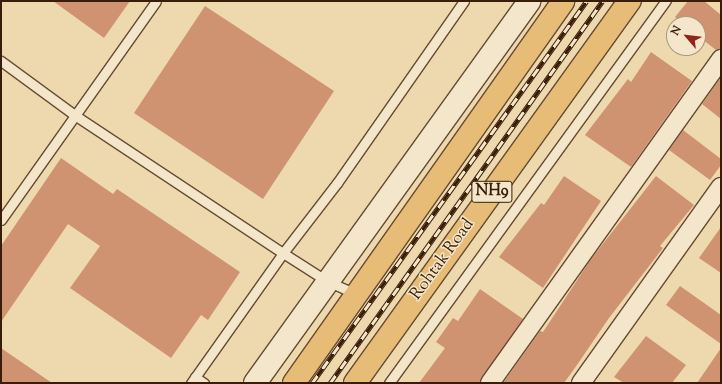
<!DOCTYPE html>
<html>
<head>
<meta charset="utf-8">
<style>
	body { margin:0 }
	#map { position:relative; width:722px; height:384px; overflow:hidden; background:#eed9ae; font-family:"Sorts Mill Goudy",serif }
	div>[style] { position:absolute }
	.building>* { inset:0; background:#d09371 }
	.roads { filter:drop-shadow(1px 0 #664c32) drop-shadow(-1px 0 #664c32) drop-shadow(0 1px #664c32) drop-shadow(0 -1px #664c32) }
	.service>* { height:9px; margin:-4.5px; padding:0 4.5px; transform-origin:4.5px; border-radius:4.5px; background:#f4e6ca }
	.minor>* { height:18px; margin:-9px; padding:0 9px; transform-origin:9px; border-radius:9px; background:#f4e6ca }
	.tertiary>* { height:22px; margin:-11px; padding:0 11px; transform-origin:11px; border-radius:11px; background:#f4e6ca }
	.trunk>* { height:22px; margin:-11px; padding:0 11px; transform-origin:11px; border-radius:11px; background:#e7bc77 }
	.rail>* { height:4.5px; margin-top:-2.25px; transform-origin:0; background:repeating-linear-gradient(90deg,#f4e6ca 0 9px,#391d09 0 18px); box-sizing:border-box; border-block:1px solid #391d09 }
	span { translate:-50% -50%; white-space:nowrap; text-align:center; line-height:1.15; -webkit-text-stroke:3px #f4e6ca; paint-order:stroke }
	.shield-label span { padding:1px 3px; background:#f4e6ca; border:1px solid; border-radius:3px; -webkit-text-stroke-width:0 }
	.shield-label { font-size:16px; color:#391d09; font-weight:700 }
	.street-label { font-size:17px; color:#391d09 }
	.frame { position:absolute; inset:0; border:2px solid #391d09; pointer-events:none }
	.north { position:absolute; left:666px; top:16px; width:40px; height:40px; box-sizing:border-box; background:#f4e6ca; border:1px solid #a9967d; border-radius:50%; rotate:298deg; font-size:11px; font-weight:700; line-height:16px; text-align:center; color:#391d09 }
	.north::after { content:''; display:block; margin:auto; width:14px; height:18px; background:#8f2418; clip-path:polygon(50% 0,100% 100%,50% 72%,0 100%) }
</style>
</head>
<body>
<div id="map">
	<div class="building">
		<i style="clip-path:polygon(53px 1px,130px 1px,104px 38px)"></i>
		<i style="clip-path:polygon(688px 1px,704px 1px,721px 15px,721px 49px,716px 50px,698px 36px,698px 24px,683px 24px,675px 17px)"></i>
		<i style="clip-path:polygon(205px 6px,334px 91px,263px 199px,134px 113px)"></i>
		<i style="clip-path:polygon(651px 52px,692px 81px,631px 167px,585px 135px,628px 79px,631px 82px)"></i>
		<i style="clip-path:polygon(721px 77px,721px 119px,702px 104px)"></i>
		<i style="clip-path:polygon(683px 130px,721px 159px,721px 165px,710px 180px,669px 150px)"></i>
		<i style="clip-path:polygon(61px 158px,113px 194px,117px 189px,240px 272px,208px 320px,201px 315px,171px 358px,70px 288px,100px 246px,68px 224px,1px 322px,1px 246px)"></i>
		<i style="clip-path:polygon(564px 176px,601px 201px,543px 288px,499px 257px,541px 203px,544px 205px)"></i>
		<i style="clip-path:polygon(656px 176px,694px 205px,660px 246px,663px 248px,609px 318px,577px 365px,564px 383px,503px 383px,540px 331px,543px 332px,591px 259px)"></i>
		<i style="clip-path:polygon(721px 227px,721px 273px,699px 258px)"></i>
		<i style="clip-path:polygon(680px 286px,721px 315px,721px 344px,666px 305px)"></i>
		<i style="clip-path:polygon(480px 289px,523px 319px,480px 383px,419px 383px,445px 348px,436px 342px,453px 318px,458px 321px)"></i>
		<i style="clip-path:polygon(646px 336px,686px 365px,672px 383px,624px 383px,614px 377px)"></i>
		<i style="clip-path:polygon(1px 348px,52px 383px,1px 383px)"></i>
		<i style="clip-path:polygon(721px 348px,721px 383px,697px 383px)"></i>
	</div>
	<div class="roads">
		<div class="service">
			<i style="left:1px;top:61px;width:93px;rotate:36.3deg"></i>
			<i style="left:76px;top:116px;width:248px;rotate:33.5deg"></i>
			<i style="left:283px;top:253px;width:52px;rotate:32.5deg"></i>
			<i style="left:327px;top:281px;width:32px;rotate:24deg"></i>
			<i style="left:1px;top:220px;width:268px;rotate:-54.7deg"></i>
			<i style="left:195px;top:377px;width:11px;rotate:34deg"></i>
			<i style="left:191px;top:383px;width:159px;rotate:-54.7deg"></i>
			<i style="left:283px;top:253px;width:88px;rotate:-52.4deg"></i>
			<i style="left:337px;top:183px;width:222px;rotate:-55.1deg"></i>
			<i style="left:389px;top:383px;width:472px;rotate:-54.1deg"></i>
		</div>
		<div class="minor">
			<i style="left:490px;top:383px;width:398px;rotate:-54.5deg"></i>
			<i style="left:581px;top:383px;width:241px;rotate:-54.5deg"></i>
		</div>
		<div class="tertiary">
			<i style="left:255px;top:383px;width:470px;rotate:-54.3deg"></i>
		</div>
		<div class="trunk">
			<i style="left:294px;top:383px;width:467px;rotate:-54.8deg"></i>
			<i style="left:355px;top:383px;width:471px;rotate:-54.3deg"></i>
		</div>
	</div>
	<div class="rail">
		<i style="left:312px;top:383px;width:470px;rotate:-54.3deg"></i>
		<i style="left:330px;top:383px;width:469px;rotate:-54.5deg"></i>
	</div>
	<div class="shield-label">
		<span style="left:492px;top:192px">NH9</span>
	</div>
	<div class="street-label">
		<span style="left:443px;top:260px;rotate:-54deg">Rohtak Road</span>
	</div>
	<div class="frame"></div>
	<div class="north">N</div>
</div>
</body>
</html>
